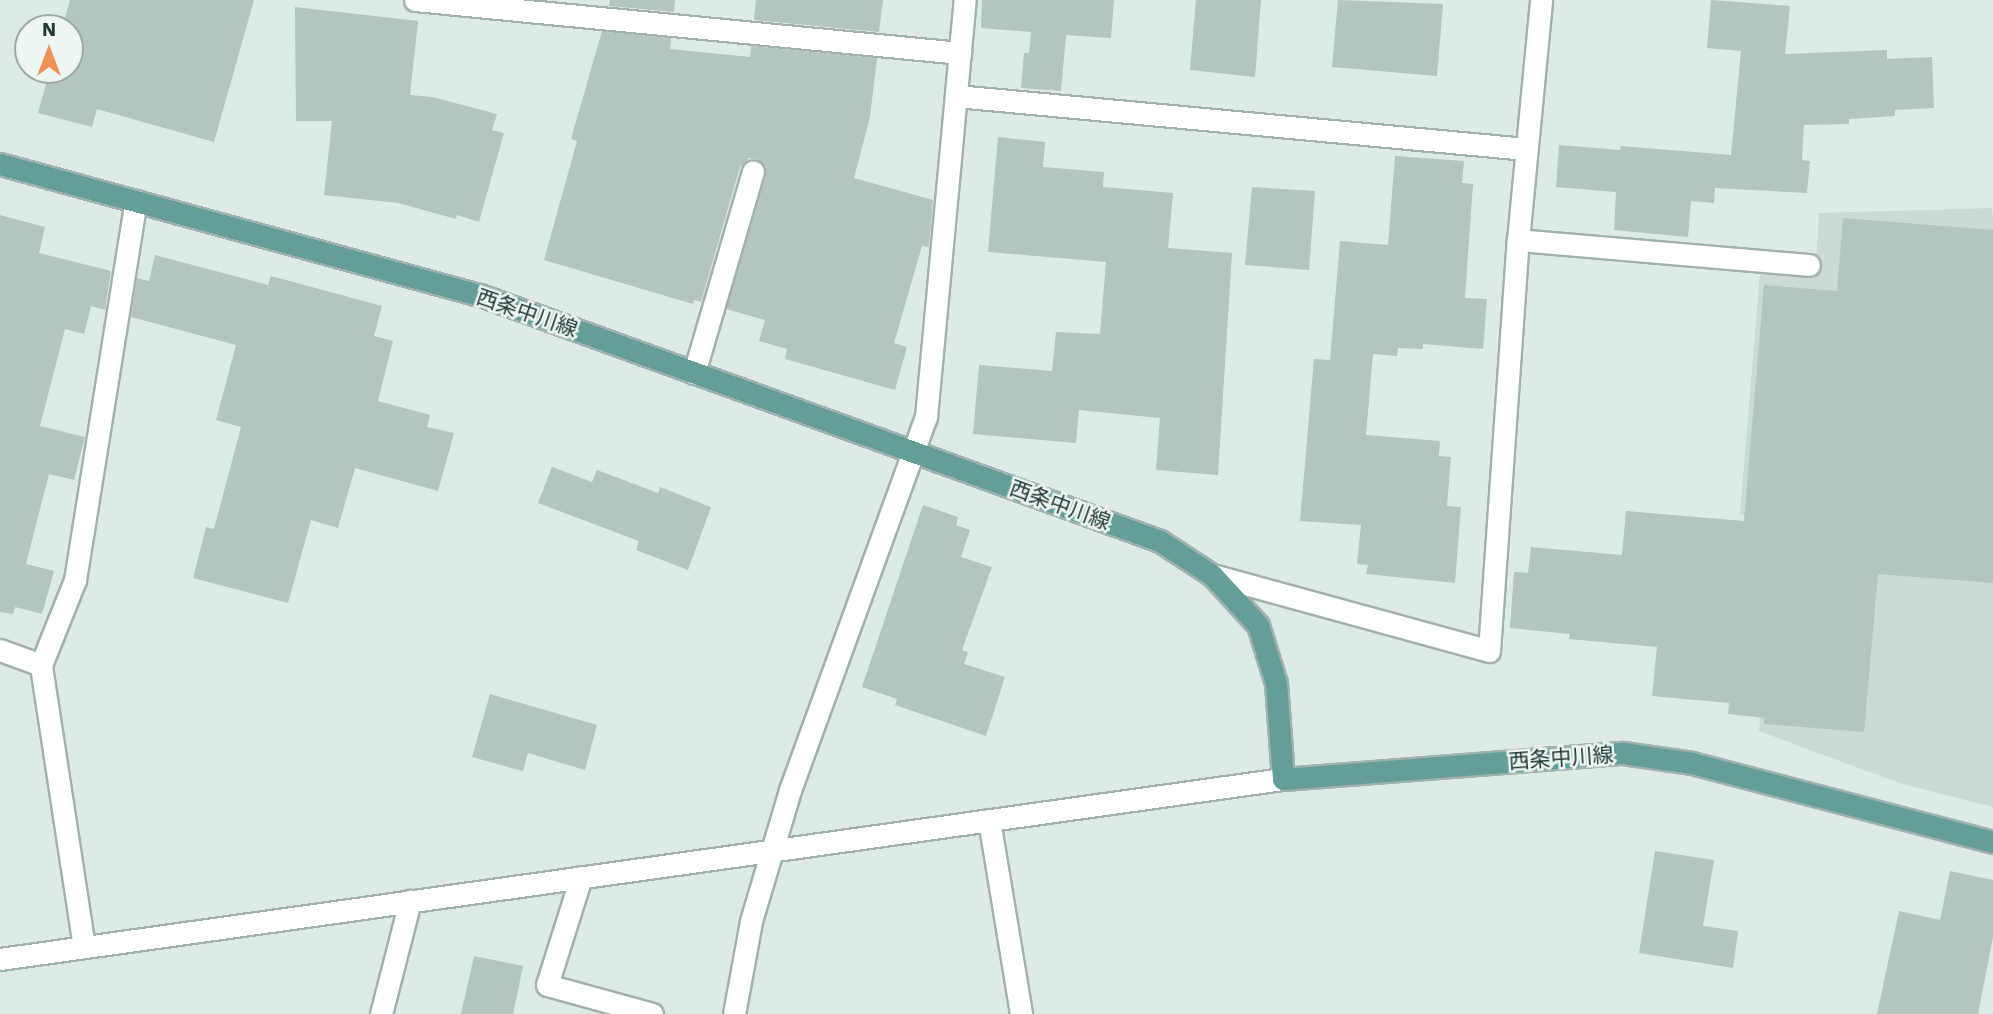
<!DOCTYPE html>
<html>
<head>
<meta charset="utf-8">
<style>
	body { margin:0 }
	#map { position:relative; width:1993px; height:1014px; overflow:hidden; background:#deeae6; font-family:"Work Sans","Noto Sans JP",sans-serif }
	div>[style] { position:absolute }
	.built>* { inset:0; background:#ccd9d5 }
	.building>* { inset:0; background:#b4c4bf }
	.roads { filter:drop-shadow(2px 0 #a1b1ae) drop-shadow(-2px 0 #a1b1ae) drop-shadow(0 2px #a1b1ae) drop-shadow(0 -2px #a1b1ae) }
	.minor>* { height:21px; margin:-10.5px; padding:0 10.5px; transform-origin:10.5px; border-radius:10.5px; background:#fff }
	.major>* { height:21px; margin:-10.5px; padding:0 10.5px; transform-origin:10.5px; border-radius:10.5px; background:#639f98 }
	span { translate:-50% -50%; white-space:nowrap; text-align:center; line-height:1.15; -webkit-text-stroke:5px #eef6f3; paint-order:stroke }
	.street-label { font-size:21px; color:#203936 }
	.north { position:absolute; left:14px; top:14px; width:70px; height:70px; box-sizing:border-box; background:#eef6f3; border:2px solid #9caaa7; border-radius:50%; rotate:0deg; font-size:19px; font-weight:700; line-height:28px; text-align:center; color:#203936 }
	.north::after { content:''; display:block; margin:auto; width:24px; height:32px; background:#f19055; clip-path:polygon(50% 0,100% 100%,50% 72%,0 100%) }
</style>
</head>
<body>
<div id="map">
	<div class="built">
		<i style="clip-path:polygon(1992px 208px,1993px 218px,1993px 807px,1899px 783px,1759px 731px,1777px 519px,1740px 515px,1760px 274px,1815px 278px,1819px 213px)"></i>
	</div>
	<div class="building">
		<i style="clip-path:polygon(70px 0,254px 0,214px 142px,97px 109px,92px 127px,38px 113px,50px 70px,70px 70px,70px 28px,62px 28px)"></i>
		<i style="clip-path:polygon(610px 0,675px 0,674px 12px,609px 6px)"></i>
		<i style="clip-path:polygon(756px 0,883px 0,879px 32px,754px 20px)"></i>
		<i style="clip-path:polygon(982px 0,1114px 0,1111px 38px,1066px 35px,1061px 91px,1021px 88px,1024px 53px,1029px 53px,1031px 32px,981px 28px)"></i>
		<i style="clip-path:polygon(1196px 0,1261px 0,1255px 77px,1190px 70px)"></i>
		<i style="clip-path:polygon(1338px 0,1443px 4px,1437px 76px,1332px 67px)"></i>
		<i style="clip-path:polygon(1711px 0,1790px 6px,1785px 54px,1887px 50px,1887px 59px,1932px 57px,1934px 108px,1895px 110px,1895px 116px,1849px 119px,1849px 124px,1804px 125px,1802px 160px,1810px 161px,1807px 193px,1715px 188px,1714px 203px,1691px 201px,1688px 237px,1614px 230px,1616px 192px,1556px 187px,1559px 145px,1620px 150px,1621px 146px,1731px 155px,1741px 51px,1707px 48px)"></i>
		<i style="clip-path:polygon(295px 7px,418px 21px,410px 95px,432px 97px,497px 114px,492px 130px,504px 133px,479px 222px,457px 215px,456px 219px,398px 203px,324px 195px,332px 121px,296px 121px)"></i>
		<i style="clip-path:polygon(602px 31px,671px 38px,670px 49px,750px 57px,751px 46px,877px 58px,870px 117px,854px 178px,933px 200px,929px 247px,922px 246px,894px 343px,907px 347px,895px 390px,785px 359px,787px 349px,759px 341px,765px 320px,726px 309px,766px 175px,766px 167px,757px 159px,749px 158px,740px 167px,701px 302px,694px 300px,693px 304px,544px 260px,577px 141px,571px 139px)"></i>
		<i style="clip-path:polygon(998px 137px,1045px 142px,1043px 167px,1104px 172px,1103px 187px,1173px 193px,1168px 248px,1232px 253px,1218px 475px,1156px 470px,1160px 418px,1079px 410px,1076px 443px,973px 434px,979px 365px,1052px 371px,1056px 332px,1100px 334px,1106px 262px,988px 252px)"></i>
		<i style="clip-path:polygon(1395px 156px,1464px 161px,1462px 183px,1473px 184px,1465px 298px,1487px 299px,1483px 349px,1423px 344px,1423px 349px,1398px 348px,1397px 356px,1373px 354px,1366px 435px,1440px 441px,1439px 456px,1451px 457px,1447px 506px,1461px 507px,1455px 583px,1366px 574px,1368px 565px,1357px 564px,1361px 525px,1300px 521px,1314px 359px,1330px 360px,1340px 241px,1388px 245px)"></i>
		<i style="clip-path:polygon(1252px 187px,1315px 191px,1309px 270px,1245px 265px)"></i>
		<i style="clip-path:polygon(0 215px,45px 227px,39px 253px,111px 271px,105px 310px,91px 306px,84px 334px,65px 329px,40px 426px,85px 437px,74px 480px,49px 474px,26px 564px,54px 571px,42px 614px,15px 607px,13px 614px,0 612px)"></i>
		<i style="clip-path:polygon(1843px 218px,1993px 230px,1993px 583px,1878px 574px,1864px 732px,1764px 724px,1764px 718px,1728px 714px,1729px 703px,1652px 696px,1657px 647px,1569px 639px,1570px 634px,1510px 628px,1514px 572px,1528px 573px,1531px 547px,1622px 555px,1626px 511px,1744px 521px,1764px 285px,1837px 291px)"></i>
		<i style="clip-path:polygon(155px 255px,268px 285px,271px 276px,382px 306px,374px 336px,393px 341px,378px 401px,430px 415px,427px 427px,454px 433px,438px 491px,355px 468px,338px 528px,311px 520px,288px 603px,193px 578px,206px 527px,214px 529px,241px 427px,216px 420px,236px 345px,131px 317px,137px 278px,149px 281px)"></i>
		<i style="clip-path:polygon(552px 467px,592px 482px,597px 470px,658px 493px,660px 487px,711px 507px,688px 570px,636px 550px,639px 541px,538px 503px)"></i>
		<i style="clip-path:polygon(923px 505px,958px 517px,956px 525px,970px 530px,961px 557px,992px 567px,962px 650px,968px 652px,964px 664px,1005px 677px,986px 736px,895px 705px,897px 699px,862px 687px)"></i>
		<i style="clip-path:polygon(490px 694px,597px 725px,585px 770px,528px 753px,523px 771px,472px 757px)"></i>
		<i style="clip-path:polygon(1655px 851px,1714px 860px,1703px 926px,1738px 931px,1733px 968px,1639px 953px)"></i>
		<i style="clip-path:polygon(1950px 871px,1993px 880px,1993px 937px,1978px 1014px,1877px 1014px,1899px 911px,1940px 920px)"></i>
		<i style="clip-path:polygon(474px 956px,523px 966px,513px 1014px,461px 1014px)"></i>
	</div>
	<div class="roads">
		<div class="minor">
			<i style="left:415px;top:0;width:548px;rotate:5.55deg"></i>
			<i style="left:956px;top:96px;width:572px;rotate:5.31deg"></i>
			<i style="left:1518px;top:240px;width:292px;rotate:4.9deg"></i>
			<i style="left:694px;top:373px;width:210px;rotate:-73.7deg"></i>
			<i style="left:1212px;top:575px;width:287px;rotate:15.3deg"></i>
			<i style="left:1489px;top:651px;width:412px;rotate:-86deg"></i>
			<i style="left:1518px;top:240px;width:241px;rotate:-84.5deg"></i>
			<i style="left:0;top:650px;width:44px;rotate:20.1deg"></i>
			<i style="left:989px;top:820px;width:197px;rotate:80.6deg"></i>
			<i style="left:581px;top:877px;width:113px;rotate:107.5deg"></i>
			<i style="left:547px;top:985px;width:109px;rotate:15.4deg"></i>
			<i style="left:84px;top:947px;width:285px;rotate:-98.7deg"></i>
			<i style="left:41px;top:665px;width:92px;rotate:-68.2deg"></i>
			<i style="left:75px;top:580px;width:384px;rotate:-80.9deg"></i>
			<i style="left:0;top:959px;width:1296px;rotate:-7.99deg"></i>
			<i style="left:381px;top:1014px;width:117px;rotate:-75.6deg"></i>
			<i style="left:734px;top:1014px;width:95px;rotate:-79.6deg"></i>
			<i style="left:751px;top:921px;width:137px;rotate:-73.4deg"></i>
			<i style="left:790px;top:790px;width:397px;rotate:-70deg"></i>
			<i style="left:926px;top:417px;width:419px;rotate:-84.7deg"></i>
		</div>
		<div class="major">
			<i style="left:0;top:164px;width:498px;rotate:15.3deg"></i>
			<i style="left:480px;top:295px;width:723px;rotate:19.89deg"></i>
			<i style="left:1160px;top:541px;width:62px;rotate:33.2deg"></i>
			<i style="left:1212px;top:575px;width:68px;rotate:47.4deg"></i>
			<i style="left:1258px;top:625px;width:61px;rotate:72.8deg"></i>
			<i style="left:1276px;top:683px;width:96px;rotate:85.8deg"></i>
			<i style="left:1283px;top:779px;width:341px;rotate:-4.4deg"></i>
			<i style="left:1623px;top:753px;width:70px;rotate:8.2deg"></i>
			<i style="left:1692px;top:763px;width:311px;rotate:14.7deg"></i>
		</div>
	</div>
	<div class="street-label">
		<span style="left:527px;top:313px;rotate:19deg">西条中川線</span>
		<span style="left:1060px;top:505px;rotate:20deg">西条中川線</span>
		<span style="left:1561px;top:758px;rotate:-4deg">西条中川線</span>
	</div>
	<div class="north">N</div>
</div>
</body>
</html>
